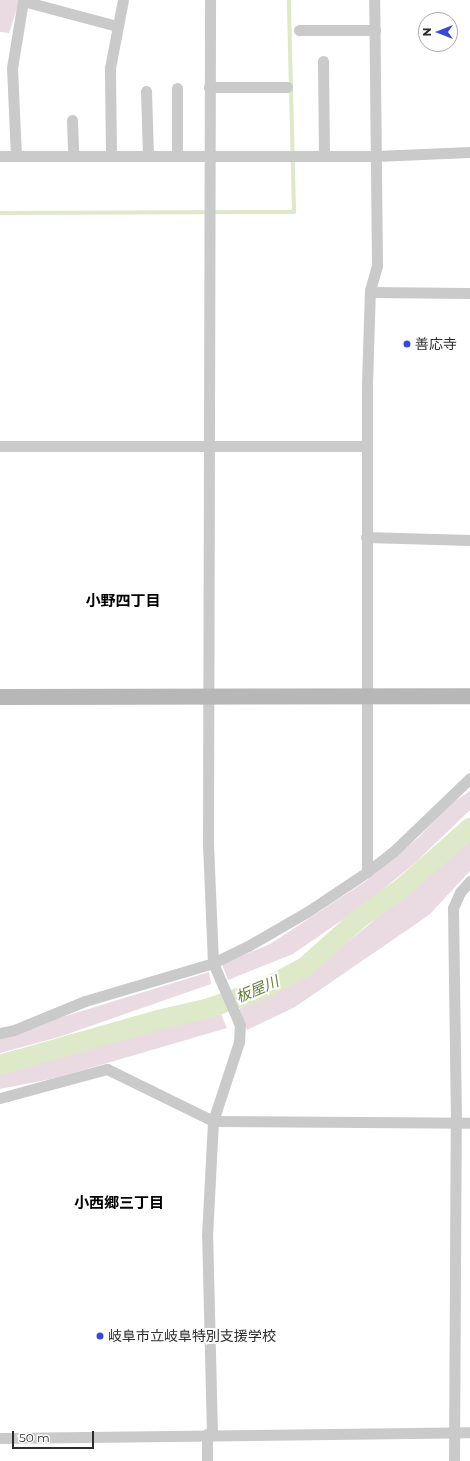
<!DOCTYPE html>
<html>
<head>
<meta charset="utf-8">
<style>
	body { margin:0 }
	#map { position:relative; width:470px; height:1461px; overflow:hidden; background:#fff; font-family:Montserrat,"Noto Sans JP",sans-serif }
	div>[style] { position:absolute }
	.green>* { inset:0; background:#eadbe3 }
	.stream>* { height:3.5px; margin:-1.75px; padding:0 1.75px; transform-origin:1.75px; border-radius:1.75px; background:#dde9c8 }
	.river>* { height:20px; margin:-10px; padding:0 10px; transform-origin:10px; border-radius:10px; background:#dde9c8 }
	.street>* { height:11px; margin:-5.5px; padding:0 5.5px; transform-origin:5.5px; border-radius:5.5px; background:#cacaca }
	.secondary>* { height:16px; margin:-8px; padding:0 8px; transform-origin:8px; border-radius:8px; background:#b7b7b7 }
	.dots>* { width:11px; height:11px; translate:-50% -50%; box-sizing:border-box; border:2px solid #fff; border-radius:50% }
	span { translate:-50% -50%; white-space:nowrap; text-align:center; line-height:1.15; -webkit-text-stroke:4px #fff; paint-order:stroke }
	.poi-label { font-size:14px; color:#2d2d2d }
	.left { translate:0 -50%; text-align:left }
	.neighbourhood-label { font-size:15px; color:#000; font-weight:700 }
	.water-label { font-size:15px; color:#657d3c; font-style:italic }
	.north { position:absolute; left:418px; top:12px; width:40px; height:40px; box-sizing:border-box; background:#fff; border:1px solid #ababab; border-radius:50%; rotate:270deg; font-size:11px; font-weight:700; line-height:16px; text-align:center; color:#2d2d2d }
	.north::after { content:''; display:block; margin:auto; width:14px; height:18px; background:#3a48d9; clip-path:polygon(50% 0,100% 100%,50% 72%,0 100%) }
	.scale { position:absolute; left:12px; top:1431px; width:82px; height:18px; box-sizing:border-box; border:2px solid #2d2d2d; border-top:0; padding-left:5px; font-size:12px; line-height:14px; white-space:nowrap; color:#2d2d2d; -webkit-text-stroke:3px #fff; paint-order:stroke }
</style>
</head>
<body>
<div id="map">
	<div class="green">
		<i style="clip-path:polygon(0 0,20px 0,9px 33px,0 32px)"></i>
		<i style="clip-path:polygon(470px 791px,470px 810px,415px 863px,364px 905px,293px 954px,228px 980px,222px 964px,270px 944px,366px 881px,419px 837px,452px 803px)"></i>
		<i style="clip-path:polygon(470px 836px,470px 871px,429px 915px,295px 1007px,247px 1030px,239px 1009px,298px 980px,331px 956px,430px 874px)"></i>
		<i style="clip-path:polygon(209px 972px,211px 984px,59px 1037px,0 1053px,0 1036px)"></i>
		<i style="clip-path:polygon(221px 1014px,227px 1028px,56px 1078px,0 1089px,0 1071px,33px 1064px,116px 1037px)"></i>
	</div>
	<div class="stream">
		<i style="left:0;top:213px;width:294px;rotate:-0.2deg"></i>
		<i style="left:294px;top:212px;width:212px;rotate:-91.4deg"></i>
	</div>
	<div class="river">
		<i style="left:0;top:1065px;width:164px;rotate:-15.9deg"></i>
		<i style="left:158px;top:1020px;width:52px;rotate:-13.2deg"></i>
		<i style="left:209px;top:1008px;width:55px;rotate:-19.1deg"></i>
		<i style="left:261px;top:990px;width:50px;rotate:-27.6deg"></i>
		<i style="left:305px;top:967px;width:75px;rotate:-41.8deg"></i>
		<i style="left:361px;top:917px;width:50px;rotate:-35.3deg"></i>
		<i style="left:402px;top:888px;width:91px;rotate:-41.4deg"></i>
	</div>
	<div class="street">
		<i style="left:299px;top:30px;width:76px"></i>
		<i style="left:323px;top:61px;width:95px;rotate:89.4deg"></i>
		<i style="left:209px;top:87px;width:78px"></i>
		<i style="left:177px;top:88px;width:67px;rotate:90deg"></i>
		<i style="left:146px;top:91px;width:63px;rotate:88.2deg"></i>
		<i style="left:72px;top:120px;width:36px;rotate:88deg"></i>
		<i style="left:111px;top:155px;width:87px;rotate:-90.7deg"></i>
		<i style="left:110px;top:68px;width:69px;rotate:-79.2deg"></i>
		<i style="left:0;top:156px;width:376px"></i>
		<i style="left:376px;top:156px;width:94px;rotate:-2.4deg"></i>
		<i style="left:16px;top:156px;width:88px;rotate:-92.6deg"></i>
		<i style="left:12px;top:68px;width:68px;rotate:-80.7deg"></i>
		<i style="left:23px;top:1px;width:97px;rotate:14.9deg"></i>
		<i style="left:370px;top:292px;width:100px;rotate:0.6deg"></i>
		<i style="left:0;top:446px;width:366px"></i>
		<i style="left:366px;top:537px;width:104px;rotate:1.7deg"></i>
		<i style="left:367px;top:872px;width:488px;rotate:-90deg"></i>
		<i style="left:367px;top:384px;width:94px;rotate:-88.2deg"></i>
		<i style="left:370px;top:290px;width:25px;rotate:-74deg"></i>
		<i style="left:377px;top:266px;width:266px;rotate:-90.6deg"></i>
		<i style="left:0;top:1033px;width:14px;rotate:-12deg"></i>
		<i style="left:14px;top:1030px;width:77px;rotate:-22.2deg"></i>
		<i style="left:85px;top:1001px;width:134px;rotate:-16.5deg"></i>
		<i style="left:213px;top:963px;width:39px;rotate:-26deg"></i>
		<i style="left:248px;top:946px;width:68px;rotate:-30deg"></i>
		<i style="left:307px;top:912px;width:72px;rotate:-33.7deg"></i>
		<i style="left:367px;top:872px;width:34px;rotate:-38deg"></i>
		<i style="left:394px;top:851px;width:105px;rotate:-43.8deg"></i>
		<i style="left:0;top:1098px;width:111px;rotate:-15.2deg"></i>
		<i style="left:107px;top:1069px;width:118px;rotate:26.1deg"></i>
		<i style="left:213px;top:1121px;width:257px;rotate:0.4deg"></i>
		<i style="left:0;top:1438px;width:470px;rotate:-0.7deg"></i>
		<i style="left:207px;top:1461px;width:27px;rotate:-90deg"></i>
		<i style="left:207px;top:1434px;width:5px"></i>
		<i style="left:212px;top:1434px;width:198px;rotate:-91.4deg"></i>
		<i style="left:207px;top:1236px;width:115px;rotate:-87deg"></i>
		<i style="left:213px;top:1121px;width:83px;rotate:-71.8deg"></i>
		<i style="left:239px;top:1042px;width:17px;rotate:-87deg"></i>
		<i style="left:240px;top:1025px;width:68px;rotate:-113.5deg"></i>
		<i style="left:213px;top:963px;width:118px;rotate:-92.4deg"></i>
		<i style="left:208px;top:845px;width:845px;rotate:-89.86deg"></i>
		<i style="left:454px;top:1461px;width:338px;rotate:-89.7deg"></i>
		<i style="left:456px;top:1123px;width:215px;rotate:-90.8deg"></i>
		<i style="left:453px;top:908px;width:17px;rotate:-66deg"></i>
		<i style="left:460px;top:892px;width:15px;rotate:-48deg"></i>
	</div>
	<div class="secondary">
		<i style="left:0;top:697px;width:470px;rotate:-0.1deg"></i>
	</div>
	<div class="dots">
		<i style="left:407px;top:344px;background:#3a48d9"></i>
		<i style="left:100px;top:1336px;background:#3a48d9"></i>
	</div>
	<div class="poi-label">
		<span class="left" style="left:415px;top:344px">善応寺</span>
		<span class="left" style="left:108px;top:1336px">岐阜市立岐阜特別支援学校</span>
	</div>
	<div class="neighbourhood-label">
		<span style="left:123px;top:601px">小野四丁目</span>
		<span style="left:119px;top:1203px">小西郷三丁目</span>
	</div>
	<div class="water-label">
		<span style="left:257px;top:989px;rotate:-23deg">板屋川</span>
	</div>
	<div class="north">N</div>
	<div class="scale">50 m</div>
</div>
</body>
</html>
